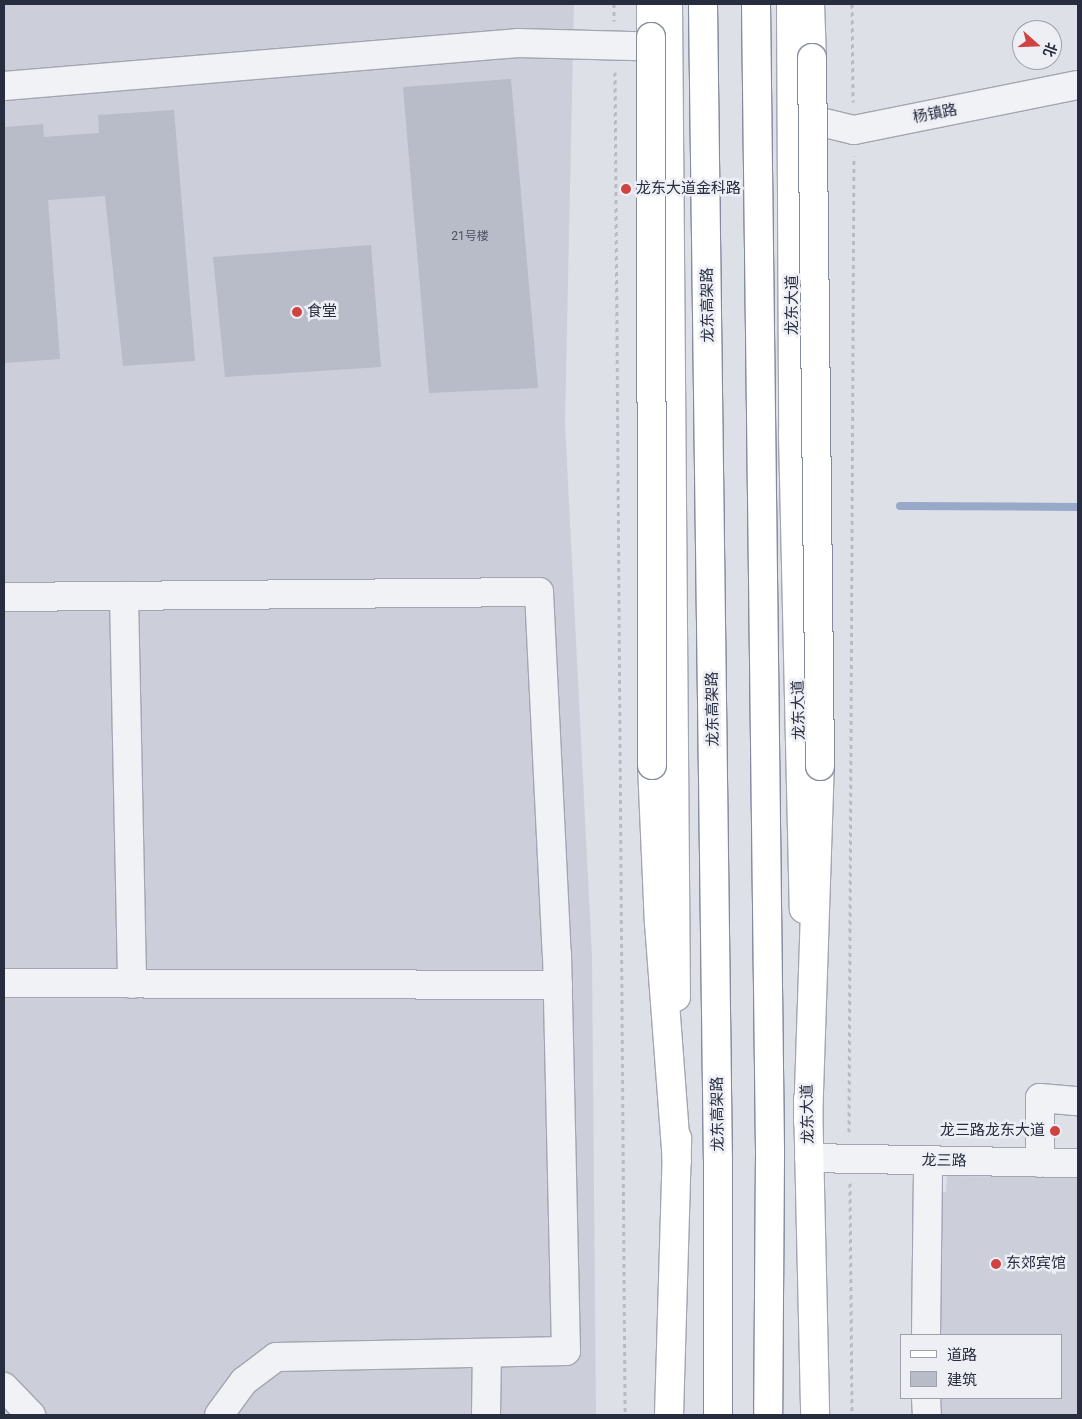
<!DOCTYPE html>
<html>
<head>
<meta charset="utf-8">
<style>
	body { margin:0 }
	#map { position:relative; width:1082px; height:1419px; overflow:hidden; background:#dee0e8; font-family:Roboto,"Noto Sans SC",sans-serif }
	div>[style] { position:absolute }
	.built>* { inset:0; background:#cccfda }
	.stream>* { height:8px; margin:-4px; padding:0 4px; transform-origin:4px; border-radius:4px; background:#98a8c9 }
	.building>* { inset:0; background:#b8bbc8 }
	.path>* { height:3px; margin-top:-1.5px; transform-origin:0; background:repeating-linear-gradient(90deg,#b8bbc3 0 4px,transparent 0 8px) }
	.roads { filter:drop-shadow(1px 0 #a3a6b2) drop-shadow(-1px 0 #a3a6b2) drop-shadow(0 1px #a3a6b2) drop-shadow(0 -1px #a3a6b2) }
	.minor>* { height:28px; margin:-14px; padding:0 14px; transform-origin:14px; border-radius:14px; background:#f1f2f6 }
	.major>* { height:28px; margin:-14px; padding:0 14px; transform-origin:14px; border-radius:14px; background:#fff }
	.highway>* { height:28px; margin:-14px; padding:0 14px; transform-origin:14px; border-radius:14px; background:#fff }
	.bridges { filter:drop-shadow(1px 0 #858b9f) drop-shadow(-1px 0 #858b9f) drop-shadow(0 1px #858b9f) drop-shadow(0 -1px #858b9f) }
	.highway-bridge>* { height:28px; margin:-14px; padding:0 14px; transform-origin:14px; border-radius:14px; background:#fff }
	.dots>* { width:14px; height:14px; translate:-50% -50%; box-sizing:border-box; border:2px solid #edeff5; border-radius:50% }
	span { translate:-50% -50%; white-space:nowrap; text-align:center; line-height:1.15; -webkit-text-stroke:5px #edeff5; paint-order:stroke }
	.number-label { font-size:12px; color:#4b5061 }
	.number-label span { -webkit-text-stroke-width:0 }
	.street-label { font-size:15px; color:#272c3f }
	.poi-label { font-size:15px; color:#272c3f }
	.left { translate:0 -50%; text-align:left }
	.right { translate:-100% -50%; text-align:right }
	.frame { position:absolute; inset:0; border:5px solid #272c3f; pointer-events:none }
	.legend { position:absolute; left:900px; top:1334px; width:162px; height:65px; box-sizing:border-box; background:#edeff5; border:1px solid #9ea1ac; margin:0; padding:6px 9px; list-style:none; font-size:15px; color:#272c3f }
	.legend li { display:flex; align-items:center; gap:10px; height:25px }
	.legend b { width:25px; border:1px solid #9ea1ac }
	.north { position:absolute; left:1012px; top:20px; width:50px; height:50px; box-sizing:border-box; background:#edeff5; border:1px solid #9ea1ac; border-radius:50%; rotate:110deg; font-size:14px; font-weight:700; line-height:20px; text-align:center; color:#272c3f }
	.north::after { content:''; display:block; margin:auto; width:18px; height:22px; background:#cf4341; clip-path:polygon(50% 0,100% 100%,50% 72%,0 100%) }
</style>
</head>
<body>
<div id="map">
	<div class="built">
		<i style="clip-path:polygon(4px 4px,574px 4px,565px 423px,592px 956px,596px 1415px,4px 1415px)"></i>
		<i style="clip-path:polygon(947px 1176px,1078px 1177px,1078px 1415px,918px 1415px,918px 1398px,1061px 1398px,1061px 1335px,916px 1335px,913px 1193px,946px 1192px)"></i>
	</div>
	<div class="stream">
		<i style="left:900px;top:506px;width:178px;rotate:0.3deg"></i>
	</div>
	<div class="building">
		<i style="clip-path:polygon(511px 79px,538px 388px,429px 393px,403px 87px)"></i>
		<i style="clip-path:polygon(174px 110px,195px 361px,123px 366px,105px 196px,48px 200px,60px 359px,4px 363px,4px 127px,43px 124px,44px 137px,99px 133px,98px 115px)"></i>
		<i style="clip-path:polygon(371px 245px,381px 367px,225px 377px,213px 257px)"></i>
	</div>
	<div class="path">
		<i style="left:614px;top:4px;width:17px;rotate:90deg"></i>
		<i style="left:852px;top:4px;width:98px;rotate:89.4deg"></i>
		<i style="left:615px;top:72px;width:1343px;rotate:89.57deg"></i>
		<i style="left:849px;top:1132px;width:976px;rotate:-89.71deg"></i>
		<i style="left:850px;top:1183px;width:232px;rotate:89.5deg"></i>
	</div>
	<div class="roads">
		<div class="minor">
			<i style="left:4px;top:86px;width:516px;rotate:-4.78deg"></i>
			<i style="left:518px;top:43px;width:150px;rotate:1.5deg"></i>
			<i style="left:792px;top:115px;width:64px;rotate:13.6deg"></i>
			<i style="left:854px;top:130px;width:228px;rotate:-11.4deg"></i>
			<i style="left:124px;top:596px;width:388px;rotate:88.8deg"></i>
			<i style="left:4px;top:597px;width:535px;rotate:-0.54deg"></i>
			<i style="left:539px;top:592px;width:362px;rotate:87.2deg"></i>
			<i style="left:557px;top:954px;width:397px;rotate:88.7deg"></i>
			<i style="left:566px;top:1351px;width:290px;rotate:178.8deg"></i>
			<i style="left:276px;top:1357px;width:40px;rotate:143deg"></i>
			<i style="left:244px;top:1381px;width:42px;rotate:126.3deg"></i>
			<i style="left:4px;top:983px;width:554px;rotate:0.21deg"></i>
			<i style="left:809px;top:1158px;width:269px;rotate:1.1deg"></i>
			<i style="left:1040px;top:1163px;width:65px;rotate:-90deg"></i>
			<i style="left:1040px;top:1098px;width:38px;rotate:5deg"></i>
			<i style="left:926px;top:1335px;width:174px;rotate:-89.3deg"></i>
			<i style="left:4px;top:1387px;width:39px;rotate:46deg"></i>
			<i style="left:926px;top:1398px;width:17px;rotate:87deg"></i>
			<i style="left:486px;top:1415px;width:62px;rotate:-89.1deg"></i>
		</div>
		<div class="major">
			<i style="left:668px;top:4px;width:993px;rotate:89.54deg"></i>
			<i style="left:791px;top:4px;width:430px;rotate:89.7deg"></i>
			<i style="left:793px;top:434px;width:475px;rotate:88.7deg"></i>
			<i style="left:808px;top:1099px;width:316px;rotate:88.7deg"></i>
			<i style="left:669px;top:1415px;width:277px;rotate:-88.3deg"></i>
		</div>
		<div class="highway">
			<i style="left:810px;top:4px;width:54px;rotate:87.9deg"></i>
			<i style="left:651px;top:37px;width:33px;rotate:-90deg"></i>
			<i style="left:652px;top:765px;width:158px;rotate:87.5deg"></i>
			<i style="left:659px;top:923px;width:239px;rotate:85.7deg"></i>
			<i style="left:808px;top:1122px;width:356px;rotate:-88.1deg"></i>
		</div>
	</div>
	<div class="bridges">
		<div class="highway-bridge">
			<i style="left:703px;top:4px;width:1155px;rotate:89.26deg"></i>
			<i style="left:718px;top:1159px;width:256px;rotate:90deg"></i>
			<i style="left:756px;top:4px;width:1150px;rotate:89.3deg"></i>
			<i style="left:770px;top:1154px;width:261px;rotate:90.4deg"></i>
			<i style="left:651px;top:37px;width:728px;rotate:89.92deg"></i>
			<i style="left:812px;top:58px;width:708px;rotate:89.35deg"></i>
		</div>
	</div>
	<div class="dots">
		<i style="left:626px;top:189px;background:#cf4341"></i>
		<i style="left:297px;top:312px;background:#cf4341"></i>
		<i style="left:1055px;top:1131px;background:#cf4341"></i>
		<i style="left:996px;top:1264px;background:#cf4341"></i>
	</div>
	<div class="number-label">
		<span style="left:470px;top:237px">21号楼</span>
	</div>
	<div class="street-label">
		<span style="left:935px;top:114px;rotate:-11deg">杨镇路</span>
		<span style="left:708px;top:305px;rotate:-91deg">龙东高架路</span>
		<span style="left:793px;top:305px;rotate:-90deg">龙东大道</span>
		<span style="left:713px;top:709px;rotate:-91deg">龙东高架路</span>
		<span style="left:799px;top:710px;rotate:-91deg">龙东大道</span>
		<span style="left:718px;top:1114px;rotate:-91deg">龙东高架路</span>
		<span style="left:808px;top:1114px;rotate:-91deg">龙东大道</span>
		<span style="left:944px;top:1161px;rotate:1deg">龙三路</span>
	</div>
	<div class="poi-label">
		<span class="left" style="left:636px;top:189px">龙东大道金科路</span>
		<span class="left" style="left:307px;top:312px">食堂</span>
		<span class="right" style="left:1045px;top:1131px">龙三路龙东大道</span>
		<span class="left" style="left:1006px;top:1264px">东郊宾馆</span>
	</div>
	<div class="frame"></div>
	<ul class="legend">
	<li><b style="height:6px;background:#fff"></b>道路</li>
	<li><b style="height:14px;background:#b8bbc8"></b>建筑</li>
	</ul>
	<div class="north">北</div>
</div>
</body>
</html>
